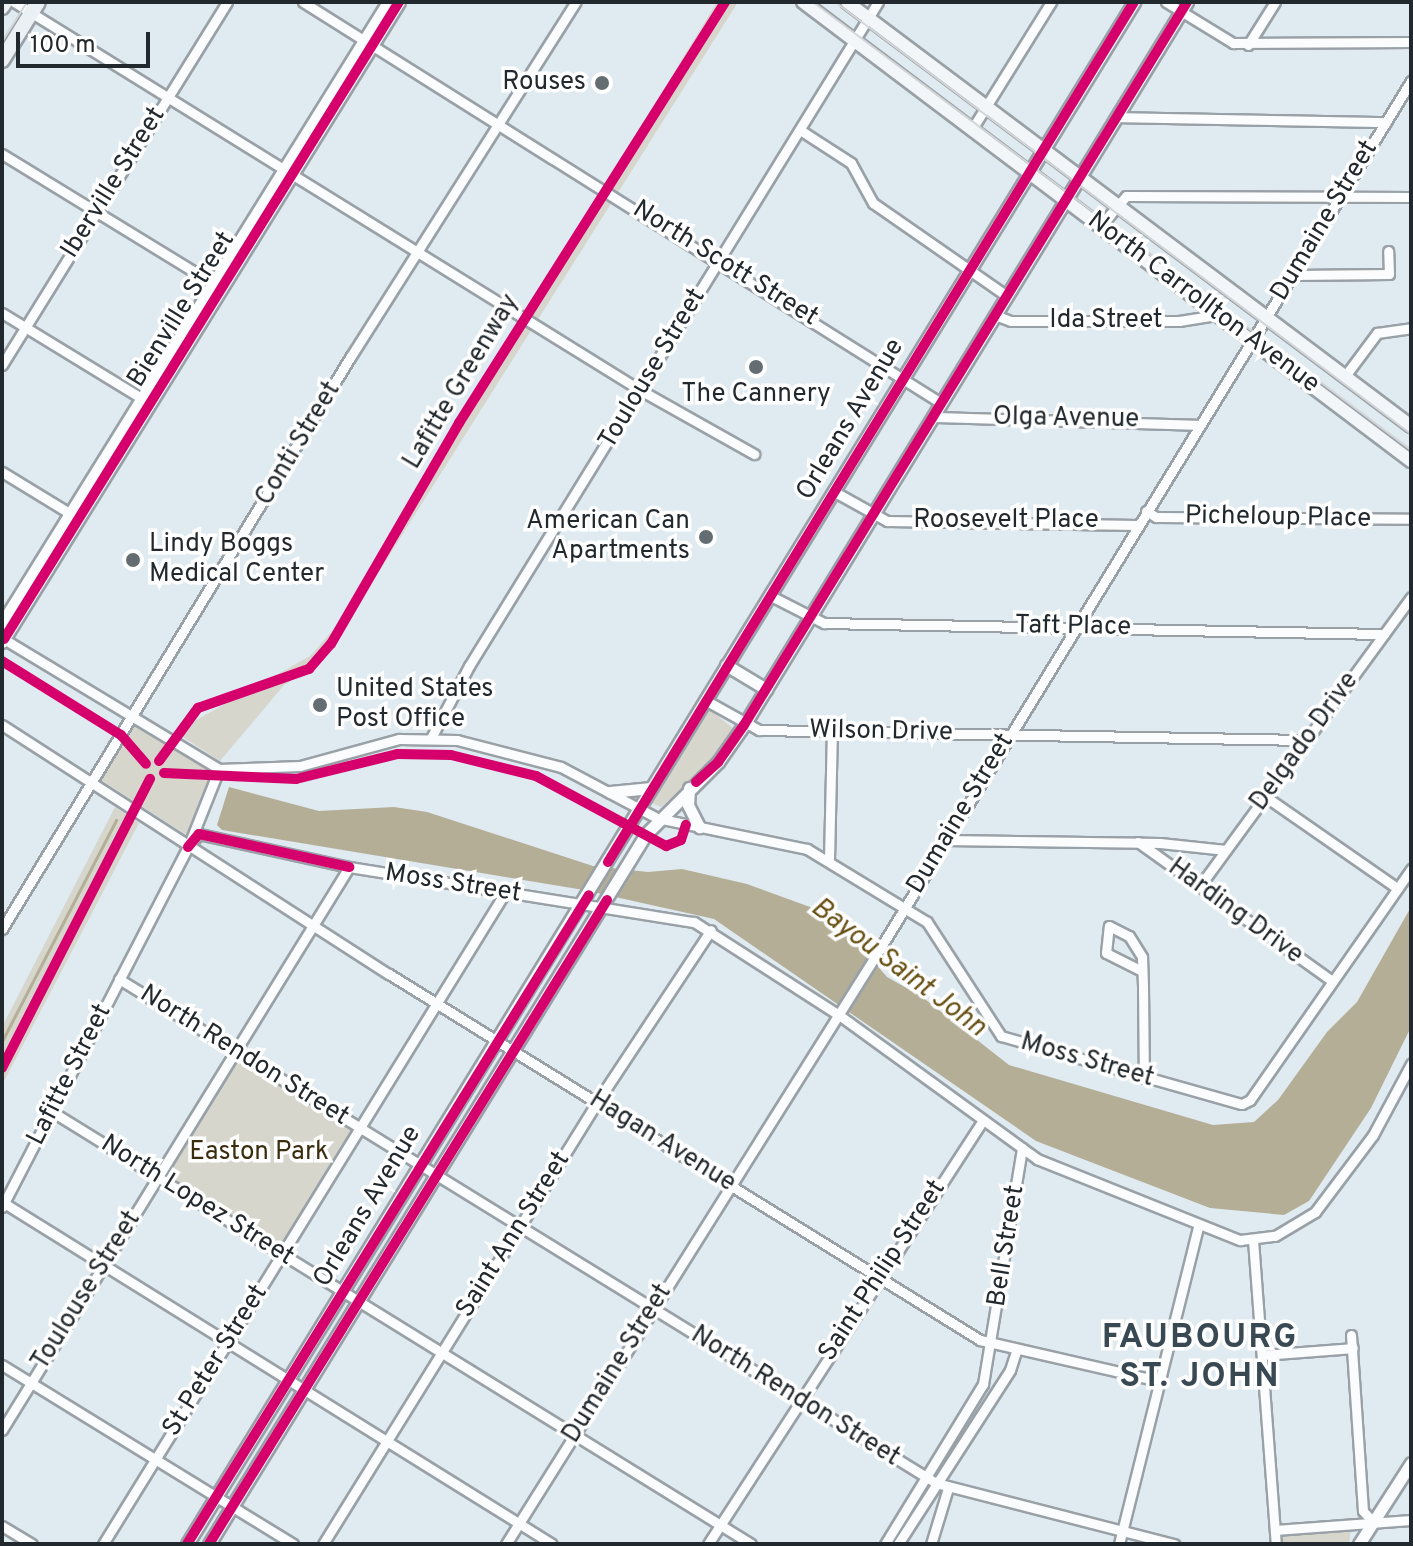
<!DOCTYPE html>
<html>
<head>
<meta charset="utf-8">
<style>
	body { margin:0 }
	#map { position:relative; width:1413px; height:1546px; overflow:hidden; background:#dfeaf1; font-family:Overpass,sans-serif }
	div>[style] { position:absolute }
	.green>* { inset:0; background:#d6d6cd }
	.water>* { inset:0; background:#b5ae97 }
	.stream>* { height:3px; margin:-1.5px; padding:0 1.5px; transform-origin:1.5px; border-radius:1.5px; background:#b5ae97 }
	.roads { filter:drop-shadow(2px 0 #99a1a7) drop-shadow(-2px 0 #99a1a7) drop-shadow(0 2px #99a1a7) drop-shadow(0 -2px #99a1a7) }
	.minor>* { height:9px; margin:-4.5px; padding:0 4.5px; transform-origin:4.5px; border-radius:4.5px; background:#fafcfd }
	.tertiary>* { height:11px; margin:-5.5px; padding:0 5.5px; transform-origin:5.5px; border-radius:5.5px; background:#fafcfd }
	.secondary>* { height:12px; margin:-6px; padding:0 6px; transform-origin:6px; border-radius:6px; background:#f3f6f9 }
	.primary>* { height:14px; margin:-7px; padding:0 7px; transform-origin:7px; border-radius:7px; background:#eaf0f4 }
	.tram>* { height:2px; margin:-1px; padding:0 1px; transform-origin:1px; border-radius:1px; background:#d2d6d8 }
	.cycleway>* { height:10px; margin:-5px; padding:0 5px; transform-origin:5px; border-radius:5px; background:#d6006c }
	.dots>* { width:22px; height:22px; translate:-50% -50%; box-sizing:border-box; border:4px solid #fff; border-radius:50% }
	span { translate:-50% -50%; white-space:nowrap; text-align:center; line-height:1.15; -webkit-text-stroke:7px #fff; paint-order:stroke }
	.poi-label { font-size:26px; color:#22292e }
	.right { translate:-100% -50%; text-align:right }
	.left { translate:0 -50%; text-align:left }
	.street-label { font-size:26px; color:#22292e }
	.park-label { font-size:26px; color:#392d0e }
	.water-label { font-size:28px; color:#675012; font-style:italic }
	.district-label { font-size:34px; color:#394953; font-weight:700; letter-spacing:2px }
	.frame { position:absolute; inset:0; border:4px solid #22292e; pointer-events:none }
	.scale { position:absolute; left:16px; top:32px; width:134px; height:36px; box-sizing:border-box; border:4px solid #22292e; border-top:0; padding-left:10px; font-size:24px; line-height:28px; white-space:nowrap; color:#22292e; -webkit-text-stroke:6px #fff; paint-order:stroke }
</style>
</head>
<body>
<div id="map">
	<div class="green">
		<i style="clip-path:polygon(717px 2px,738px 2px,334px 643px,314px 666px,284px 685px,220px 761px,175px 732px,310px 656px,335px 628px)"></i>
		<i style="clip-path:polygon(709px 709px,734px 729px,713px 761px,661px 807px,649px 802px)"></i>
		<i style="clip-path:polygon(134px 726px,211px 772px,188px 836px,101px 780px)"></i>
		<i style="clip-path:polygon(115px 807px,139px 823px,2px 1085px,2px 1027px)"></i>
		<i style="clip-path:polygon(235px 1051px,360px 1129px,282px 1255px,158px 1177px)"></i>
		<i style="clip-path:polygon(1351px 1529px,1349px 1544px,1282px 1544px,1281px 1534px)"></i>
	</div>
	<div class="water">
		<i style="clip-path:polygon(229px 787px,319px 811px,394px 807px,427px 812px,593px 866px,648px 872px,682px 869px,747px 884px,810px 907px,847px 931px,887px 977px,921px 996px,1009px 1065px,1213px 1125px,1254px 1122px,1278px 1100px,1327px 1032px,1357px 1002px,1411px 907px,1411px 1027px,1371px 1108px,1309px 1201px,1284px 1215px,1210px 1208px,1036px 1141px,714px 919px,584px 890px,222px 830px,217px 825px)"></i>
	</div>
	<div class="stream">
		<i style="left:2px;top:1041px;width:249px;rotate:-62.7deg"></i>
	</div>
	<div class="roads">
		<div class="minor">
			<i style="left:14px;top:2px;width:736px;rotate:31.79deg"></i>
			<i style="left:640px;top:390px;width:131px;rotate:29.3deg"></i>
			<i style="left:303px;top:2px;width:754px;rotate:32.15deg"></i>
			<i style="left:1166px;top:2px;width:79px;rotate:31.5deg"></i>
			<i style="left:1233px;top:43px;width:178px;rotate:-0.3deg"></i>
			<i style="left:1248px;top:45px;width:51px;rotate:-57.9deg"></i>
			<i style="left:1116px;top:117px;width:270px;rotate:1.1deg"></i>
			<i style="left:972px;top:129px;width:150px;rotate:-58.1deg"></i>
			<i style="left:800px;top:130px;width:61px;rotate:32.9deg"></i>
			<i style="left:851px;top:163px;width:46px;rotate:61.2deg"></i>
			<i style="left:873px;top:203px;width:163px;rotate:34.8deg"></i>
			<i style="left:2px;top:154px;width:252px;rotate:31.5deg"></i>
			<i style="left:1101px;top:225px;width:38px;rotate:-49deg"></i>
			<i style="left:1126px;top:196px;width:285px;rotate:0.2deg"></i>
			<i style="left:1294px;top:275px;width:95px;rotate:-0.6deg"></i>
			<i style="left:1389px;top:274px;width:23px;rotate:-92deg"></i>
			<i style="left:2px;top:313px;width:169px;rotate:31.4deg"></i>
			<i style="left:995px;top:315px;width:17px;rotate:21deg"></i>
			<i style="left:1011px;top:321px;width:168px"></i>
			<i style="left:1179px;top:321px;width:39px;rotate:-9deg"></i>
			<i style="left:2px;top:365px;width:427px;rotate:-58.2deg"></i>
			<i style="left:1345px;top:376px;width:54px;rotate:-53.3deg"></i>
			<i style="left:1377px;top:333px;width:34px;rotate:-8deg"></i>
			<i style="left:932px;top:417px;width:266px;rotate:1.7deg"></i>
			<i style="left:2px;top:472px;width:84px;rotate:31.4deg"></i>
			<i style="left:833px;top:491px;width:62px;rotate:29.1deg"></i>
			<i style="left:887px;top:521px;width:250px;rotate:0.9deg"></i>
			<i style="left:1146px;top:511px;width:12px;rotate:31deg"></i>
			<i style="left:1156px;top:517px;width:255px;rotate:0.4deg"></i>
			<i style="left:769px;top:595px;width:62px;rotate:27deg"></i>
			<i style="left:824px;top:623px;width:560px;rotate:1.13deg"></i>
			<i style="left:2px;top:638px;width:253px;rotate:31.1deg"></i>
			<i style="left:219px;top:769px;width:81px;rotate:-2.1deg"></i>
			<i style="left:300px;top:766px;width:103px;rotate:-15.3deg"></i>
			<i style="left:399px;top:739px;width:58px;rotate:1deg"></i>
			<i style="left:457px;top:740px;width:107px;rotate:14.6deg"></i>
			<i style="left:561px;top:767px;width:109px;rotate:28deg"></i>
			<i style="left:657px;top:818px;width:153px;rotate:11.7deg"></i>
			<i style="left:807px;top:849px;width:140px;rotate:31.3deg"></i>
			<i style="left:927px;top:922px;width:136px;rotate:57deg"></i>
			<i style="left:1001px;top:1036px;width:250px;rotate:15.8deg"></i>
			<i style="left:1242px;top:1104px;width:9px;rotate:-27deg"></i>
			<i style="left:1250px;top:1100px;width:282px;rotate:-55.1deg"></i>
			<i style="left:705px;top:700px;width:62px;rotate:29.1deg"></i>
			<i style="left:759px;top:730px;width:547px;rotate:1.05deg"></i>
			<i style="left:2px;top:725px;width:460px;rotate:32.8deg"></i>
			<i style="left:389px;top:974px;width:695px;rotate:31.77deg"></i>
			<i style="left:980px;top:1340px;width:184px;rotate:12.9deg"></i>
			<i style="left:431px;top:738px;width:81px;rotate:-62.2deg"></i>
			<i style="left:469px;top:666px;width:780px;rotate:-58.37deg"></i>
			<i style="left:1266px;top:797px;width:160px;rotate:34.8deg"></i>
			<i style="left:945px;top:840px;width:215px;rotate:0.8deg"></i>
			<i style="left:1160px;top:843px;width:66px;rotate:6.1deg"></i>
			<i style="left:1138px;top:842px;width:239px;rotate:35.6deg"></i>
			<i style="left:188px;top:847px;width:17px;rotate:-50deg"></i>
			<i style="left:199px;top:834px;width:154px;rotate:12.4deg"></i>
			<i style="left:349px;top:867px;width:349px;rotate:9.1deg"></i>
			<i style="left:694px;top:922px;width:172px;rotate:32.7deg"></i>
			<i style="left:839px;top:1015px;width:245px;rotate:36deg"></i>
			<i style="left:1037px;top:1159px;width:219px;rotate:21.8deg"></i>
			<i style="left:1240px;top:1240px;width:35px;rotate:-7deg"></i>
			<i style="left:1275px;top:1236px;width:47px;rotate:-31deg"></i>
			<i style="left:1315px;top:1212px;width:96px;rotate:-53deg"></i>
			<i style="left:1373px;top:1135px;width:81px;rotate:-61.8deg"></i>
			<i style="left:829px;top:860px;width:129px;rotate:-88.7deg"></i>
			<i style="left:1199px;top:887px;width:359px;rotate:-53.8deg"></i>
			<i style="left:2px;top:929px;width:671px;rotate:-58.66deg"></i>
			<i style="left:351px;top:356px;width:419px;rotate:-57.6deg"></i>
			<i style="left:1142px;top:971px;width:40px;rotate:-153.4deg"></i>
			<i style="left:1106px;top:953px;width:27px;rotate:-84deg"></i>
			<i style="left:1109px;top:926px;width:22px;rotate:27deg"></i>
			<i style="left:1129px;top:936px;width:25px;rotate:58deg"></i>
			<i style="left:1142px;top:957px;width:31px;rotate:88deg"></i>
			<i style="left:1143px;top:988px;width:90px;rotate:89.4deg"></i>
			<i style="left:119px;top:979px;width:960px;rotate:31.67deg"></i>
			<i style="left:936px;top:1483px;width:246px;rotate:14.4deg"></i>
			<i style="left:51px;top:1111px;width:823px;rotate:31.74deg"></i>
			<i style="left:4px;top:1203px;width:645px;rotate:31.89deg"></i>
			<i style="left:2px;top:1207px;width:405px;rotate:-62.7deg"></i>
			<i style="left:188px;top:847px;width:84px;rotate:-68.3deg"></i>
			<i style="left:1253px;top:1240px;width:305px;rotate:85.7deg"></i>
			<i style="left:1351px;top:1335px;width:176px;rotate:86.1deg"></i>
			<i style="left:1363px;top:1511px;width:16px;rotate:47deg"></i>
			<i style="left:1264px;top:1355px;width:89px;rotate:-4.5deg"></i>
			<i style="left:2px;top:1365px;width:342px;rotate:31.6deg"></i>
			<i style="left:2px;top:1430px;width:661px;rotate:-58.35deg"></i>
			<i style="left:2px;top:1526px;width:35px;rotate:31deg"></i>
			<i style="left:1275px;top:1530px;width:136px;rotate:-4.2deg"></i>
			<i style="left:103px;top:1544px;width:767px;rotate:-58.32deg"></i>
			<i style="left:323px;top:1544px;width:520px;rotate:-58.2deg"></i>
			<i style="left:597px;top:1102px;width:206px;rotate:-56.5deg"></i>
			<i style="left:506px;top:1544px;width:696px;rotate:-57.86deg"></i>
			<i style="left:876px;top:955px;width:1025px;rotate:-58.53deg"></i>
			<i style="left:708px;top:1544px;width:505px;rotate:-57.03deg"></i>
			<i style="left:885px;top:1544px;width:188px;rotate:-58.5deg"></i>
			<i style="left:983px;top:1384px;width:239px;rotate:-80.6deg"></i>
			<i style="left:898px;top:1544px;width:207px;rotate:-57.2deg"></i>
			<i style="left:1010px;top:1370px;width:19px;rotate:-72deg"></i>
			<i style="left:931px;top:1544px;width:59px;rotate:-73.1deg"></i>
			<i style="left:1119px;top:1544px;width:327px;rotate:-76deg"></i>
		</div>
		<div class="tertiary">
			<i style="left:2px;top:623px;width:731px;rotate:-58.14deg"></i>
			<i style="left:2px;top:642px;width:753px;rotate:-58.19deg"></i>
			<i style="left:726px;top:665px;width:47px;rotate:31deg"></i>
			<i style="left:689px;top:788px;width:17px;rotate:93deg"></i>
			<i style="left:688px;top:805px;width:25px;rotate:63deg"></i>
			<i style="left:610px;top:792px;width:41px;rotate:-5.6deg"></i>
			<i style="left:187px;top:1544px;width:1810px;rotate:-58.44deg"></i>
			<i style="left:209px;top:1544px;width:834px;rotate:-58.39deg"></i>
			<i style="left:646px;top:834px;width:102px;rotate:-45deg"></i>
			<i style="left:718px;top:762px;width:45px;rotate:-54.9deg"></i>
			<i style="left:744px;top:725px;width:848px;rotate:-58.5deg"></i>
			<i style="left:1359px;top:1544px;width:96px;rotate:-57.3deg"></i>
		</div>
		<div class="secondary">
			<i style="left:803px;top:2px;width:762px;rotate:37.05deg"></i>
			<i style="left:847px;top:2px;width:706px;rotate:36.93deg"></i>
		</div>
		<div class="primary">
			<i style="left:2px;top:7px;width:6px;rotate:-59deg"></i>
			<i style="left:2px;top:60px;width:68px;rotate:-58.2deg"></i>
		</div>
	</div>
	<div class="tram">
		<i style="left:813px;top:2px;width:747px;rotate:36.84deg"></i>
		<i style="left:835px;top:2px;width:720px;rotate:36.87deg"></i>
		<i style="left:2px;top:42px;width:47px;rotate:-58deg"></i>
	</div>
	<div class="cycleway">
		<i style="left:4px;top:639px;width:750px;rotate:-58.2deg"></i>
		<i style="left:2px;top:661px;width:140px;rotate:31.9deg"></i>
		<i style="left:121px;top:735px;width:38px;rotate:49deg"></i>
		<i style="left:159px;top:761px;width:66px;rotate:-53.7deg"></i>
		<i style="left:198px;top:708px;width:118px;rotate:-19.4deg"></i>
		<i style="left:309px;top:669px;width:33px;rotate:-49deg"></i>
		<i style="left:331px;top:644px;width:255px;rotate:-59.9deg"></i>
		<i style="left:459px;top:423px;width:498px;rotate:-57.7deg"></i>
		<i style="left:164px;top:773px;width:132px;rotate:2.6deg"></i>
		<i style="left:296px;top:779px;width:105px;rotate:-13.8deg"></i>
		<i style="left:398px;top:754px;width:53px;rotate:1.1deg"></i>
		<i style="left:451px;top:755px;width:88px;rotate:13.9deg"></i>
		<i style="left:536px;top:776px;width:148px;rotate:28.3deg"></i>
		<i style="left:666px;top:846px;width:16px;rotate:-22deg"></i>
		<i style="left:681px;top:840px;width:16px;rotate:-72deg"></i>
		<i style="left:696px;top:782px;width:30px;rotate:-42deg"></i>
		<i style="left:718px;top:762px;width:45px;rotate:-54.9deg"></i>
		<i style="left:744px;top:725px;width:848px;rotate:-58.5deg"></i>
		<i style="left:188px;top:847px;width:17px;rotate:-50deg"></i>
		<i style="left:199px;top:834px;width:154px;rotate:12.4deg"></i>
		<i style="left:608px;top:862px;width:1008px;rotate:-58.55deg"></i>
		<i style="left:2px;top:1068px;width:325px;rotate:-62.9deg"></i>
		<i style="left:187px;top:1544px;width:763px;rotate:-58.23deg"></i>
		<i style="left:209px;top:1544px;width:757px;rotate:-58.28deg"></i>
	</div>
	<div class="dots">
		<i style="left:602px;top:83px;background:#646d72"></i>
		<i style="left:756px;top:367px;background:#646d72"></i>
		<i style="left:706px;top:537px;background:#646d72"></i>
		<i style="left:133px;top:560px;background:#646d72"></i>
		<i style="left:320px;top:705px;background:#646d72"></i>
	</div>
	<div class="poi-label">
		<span class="right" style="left:586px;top:83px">Rouses</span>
		<span style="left:756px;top:395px">The Cannery</span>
		<span class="right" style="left:690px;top:537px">American Can<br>Apartments</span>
		<span class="left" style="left:149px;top:560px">Lindy Boggs<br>Medical Center</span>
		<span class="left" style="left:336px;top:705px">United States<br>Post Office</span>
	</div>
	<div class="street-label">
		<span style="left:114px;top:183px;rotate:-58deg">Iberville Street</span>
		<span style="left:1325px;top:221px;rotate:-59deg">Dumaine Street</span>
		<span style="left:725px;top:264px;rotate:32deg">North Scott Street</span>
		<span style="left:1203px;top:303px;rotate:37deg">North Carrollton Avenue</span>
		<span style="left:182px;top:310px;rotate:-58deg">Bienville Street</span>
		<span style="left:1106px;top:321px">Ida Street</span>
		<span style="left:653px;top:369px;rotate:-59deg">Toulouse Street</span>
		<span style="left:462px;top:382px;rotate:-59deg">Lafitte Greenway</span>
		<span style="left:1066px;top:419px;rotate:1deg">Olga Avenue</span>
		<span style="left:851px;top:420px;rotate:-59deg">Orleans Avenue</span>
		<span style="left:299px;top:444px;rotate:-59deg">Conti Street</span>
		<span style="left:1278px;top:518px;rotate:1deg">Picheloup Place</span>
		<span style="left:1006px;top:521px">Roosevelt Place</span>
		<span style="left:1073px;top:627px;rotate:1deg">Taft Place</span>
		<span style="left:881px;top:732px;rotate:1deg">Wilson Drive</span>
		<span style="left:1305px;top:742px;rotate:-54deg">Delgado Drive</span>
		<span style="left:961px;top:814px;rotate:-59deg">Dumaine Street</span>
		<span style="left:453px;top:884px;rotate:9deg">Moss Street</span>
		<span style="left:1235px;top:912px;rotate:36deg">Harding Drive</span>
		<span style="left:244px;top:1056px;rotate:32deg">North Rendon Street</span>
		<span style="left:1087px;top:1061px;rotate:16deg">Moss Street</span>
		<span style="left:70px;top:1075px;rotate:-63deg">Lafitte Street</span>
		<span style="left:662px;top:1142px;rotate:32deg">Hagan Avenue</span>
		<span style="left:197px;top:1201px;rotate:32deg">North Lopez Street</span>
		<span style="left:368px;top:1207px;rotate:-59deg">Orleans Avenue</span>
		<span style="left:514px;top:1235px;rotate:-58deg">Saint Ann Street</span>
		<span style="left:1007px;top:1246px;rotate:-81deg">Bell Street</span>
		<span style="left:883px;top:1271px;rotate:-57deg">Saint Philip Street</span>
		<span style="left:87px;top:1291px;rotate:-58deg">Toulouse Street</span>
		<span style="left:216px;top:1361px;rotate:-58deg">St Peter Street</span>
		<span style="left:618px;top:1364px;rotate:-58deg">Dumaine Street</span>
		<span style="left:795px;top:1397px;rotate:32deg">North Rendon Street</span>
	</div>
	<div class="park-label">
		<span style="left:259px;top:1153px">Easton Park</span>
	</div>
	<div class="water-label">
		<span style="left:898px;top:968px;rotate:37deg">Bayou Saint John</span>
	</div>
	<div class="district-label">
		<span style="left:1200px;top:1358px">FAUBOURG<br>ST. JOHN</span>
	</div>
	<div class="frame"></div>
	<div class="scale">100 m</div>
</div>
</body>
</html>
